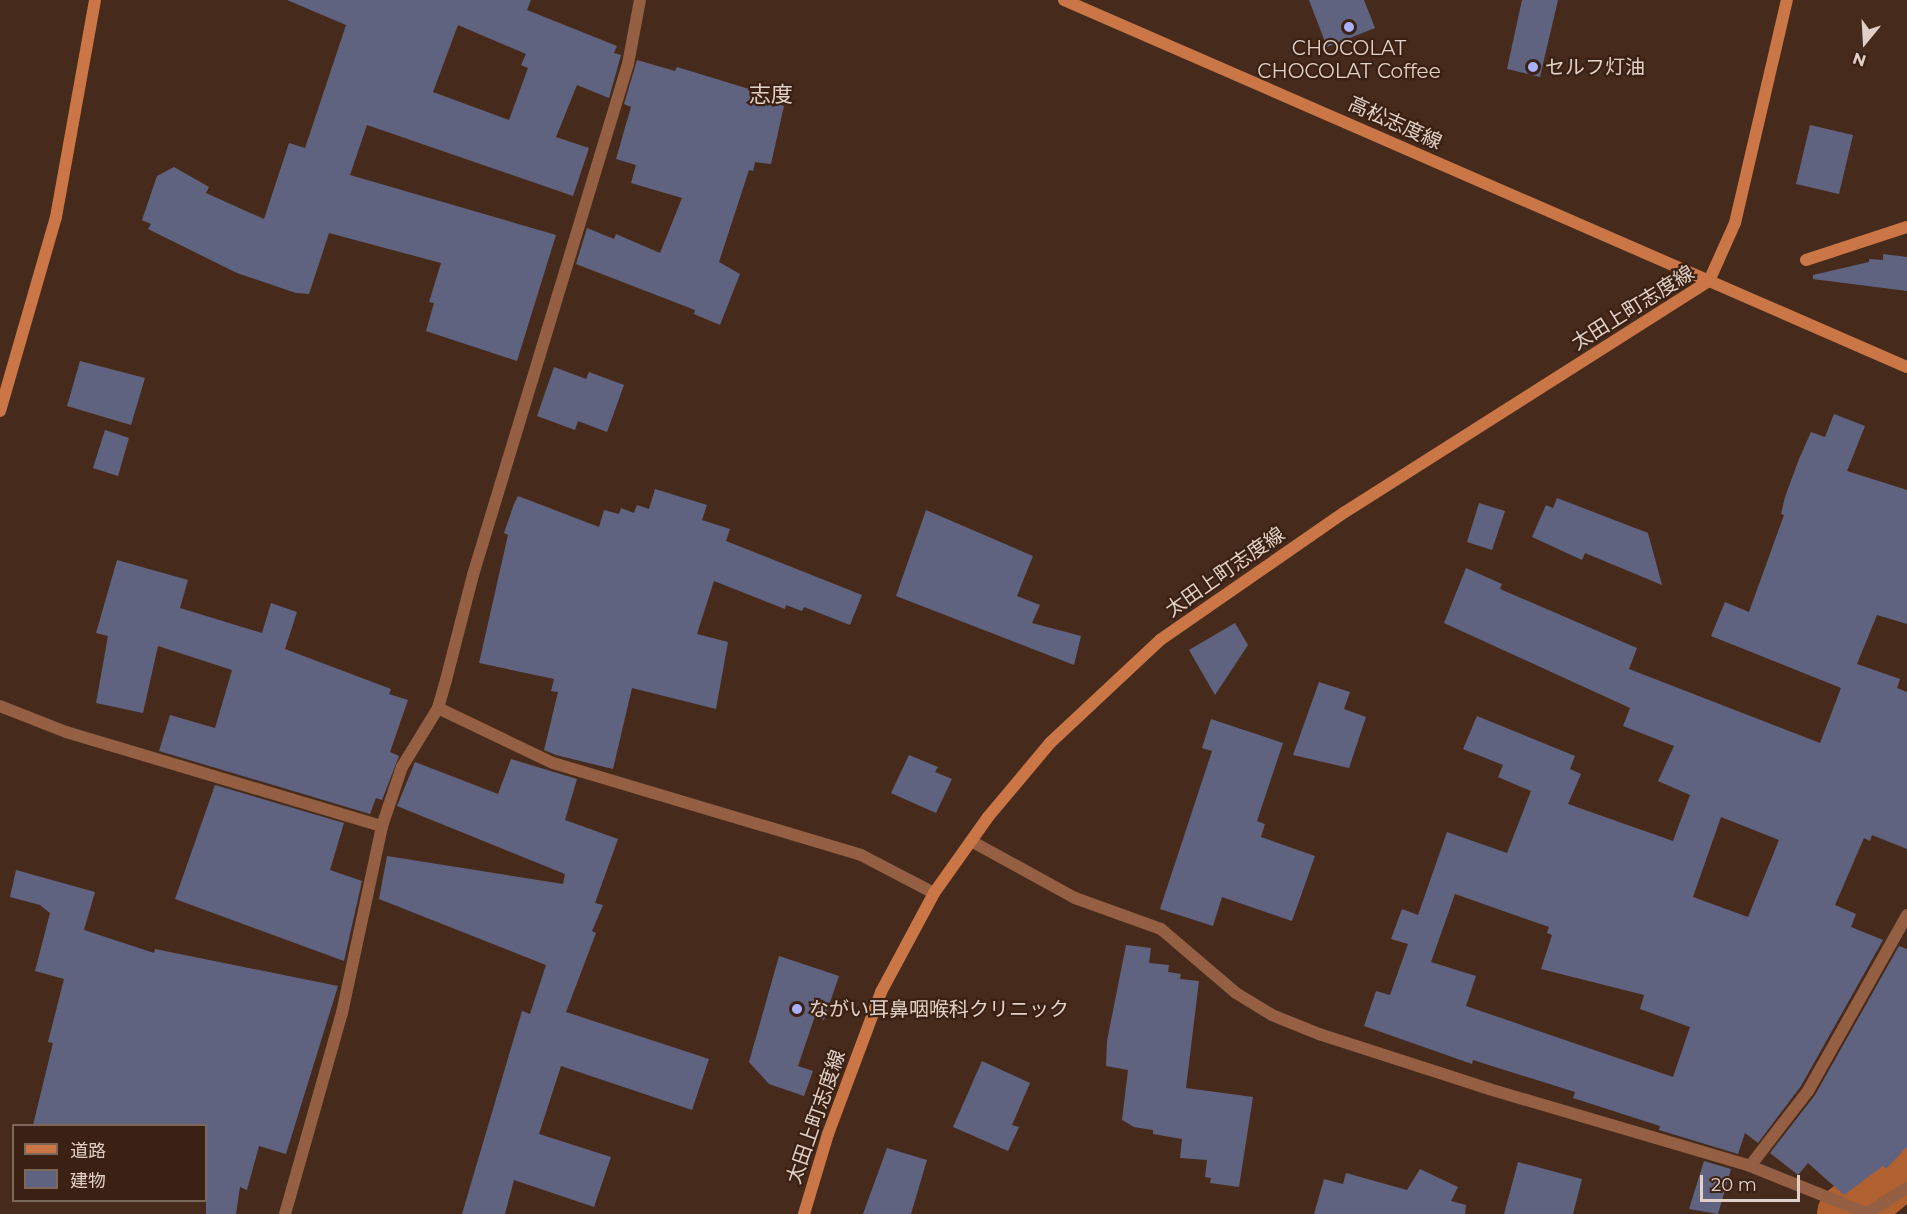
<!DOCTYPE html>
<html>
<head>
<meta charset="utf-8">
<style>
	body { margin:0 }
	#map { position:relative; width:1907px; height:1214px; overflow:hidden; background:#462b1d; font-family:Montserrat,"Noto Sans JP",sans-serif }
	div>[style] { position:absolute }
	.river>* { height:60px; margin:-30px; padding:0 30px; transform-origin:30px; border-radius:30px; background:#b16030 }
	.building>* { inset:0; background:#606380 }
	.street>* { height:12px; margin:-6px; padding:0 6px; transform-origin:6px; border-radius:6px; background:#945f42 }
	.secondary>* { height:12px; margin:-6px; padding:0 6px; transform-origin:6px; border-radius:6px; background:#ca7646 }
	.dots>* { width:16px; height:16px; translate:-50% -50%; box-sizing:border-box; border:3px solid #3b2113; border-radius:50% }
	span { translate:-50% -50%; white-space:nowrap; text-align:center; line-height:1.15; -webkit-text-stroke:4.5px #3b2113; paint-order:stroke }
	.poi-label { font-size:20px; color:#e1d0c7 }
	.left { translate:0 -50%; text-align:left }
	.street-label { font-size:20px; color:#e1d0c7 }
	.quarter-label { font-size:22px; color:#e1d0c7 }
	.legend { position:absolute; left:12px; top:1124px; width:195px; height:78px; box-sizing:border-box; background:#3b2113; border:2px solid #7d675b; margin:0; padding:8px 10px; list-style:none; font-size:18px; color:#e1d0c7 }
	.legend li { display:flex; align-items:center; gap:12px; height:30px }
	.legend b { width:30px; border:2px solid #7d675b }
	.north { position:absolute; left:1835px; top:12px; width:60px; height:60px; -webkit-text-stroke:4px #3b2113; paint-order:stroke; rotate:198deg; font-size:16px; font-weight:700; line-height:24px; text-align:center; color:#e1d0c7 }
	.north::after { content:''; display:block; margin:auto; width:21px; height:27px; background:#e1d0c7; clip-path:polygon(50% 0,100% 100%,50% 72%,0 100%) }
	.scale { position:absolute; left:1700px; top:1175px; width:100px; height:27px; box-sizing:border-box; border:3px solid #e1d0c7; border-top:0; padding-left:8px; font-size:18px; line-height:21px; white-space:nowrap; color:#e1d0c7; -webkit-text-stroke:4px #3b2113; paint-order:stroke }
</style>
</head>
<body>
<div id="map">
	<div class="river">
		<i style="left:1847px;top:1214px;width:77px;rotate:-38.7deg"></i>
	</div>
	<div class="building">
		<i style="clip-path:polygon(evenodd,287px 0,531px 0,527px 10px,617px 46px,614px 53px,621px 55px,609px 98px,577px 85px,556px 137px,589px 148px,573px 196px,367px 125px,350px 175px,556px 235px,517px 361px,426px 331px,434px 303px,429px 302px,441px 263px,329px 233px,309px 294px,296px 293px,237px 273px,148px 229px,151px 224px,142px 220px,157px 176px,174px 167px,209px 187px,206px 193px,264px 219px,289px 143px,305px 148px,346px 25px,287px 0,458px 25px,526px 54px,521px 65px,528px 68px,509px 120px,433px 92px,458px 25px)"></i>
		<i style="clip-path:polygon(1309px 0,1364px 0,1375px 28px,1327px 47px)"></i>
		<i style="clip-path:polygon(1522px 0,1558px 0,1540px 77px,1507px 69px)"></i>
		<i style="clip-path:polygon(637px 60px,675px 71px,677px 67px,759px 92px,757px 98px,784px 106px,771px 164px,755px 162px,753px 171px,749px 170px,719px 262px,740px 274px,720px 325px,694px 314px,695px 310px,576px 264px,587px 228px,614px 239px,616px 234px,660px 253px,682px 198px,631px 183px,636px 165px,616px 159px,631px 107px,624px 104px)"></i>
		<i style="clip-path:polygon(1810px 125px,1853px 135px,1839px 194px,1796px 184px)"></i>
		<i style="clip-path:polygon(1883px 254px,1907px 257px,1907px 291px,1813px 279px,1813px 275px,1869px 262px,1869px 259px,1883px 260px)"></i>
		<i style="clip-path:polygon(80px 361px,145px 378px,131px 425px,67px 406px)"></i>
		<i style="clip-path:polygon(554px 367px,586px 379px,589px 372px,624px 385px,607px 432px,578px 421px,575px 430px,537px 416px)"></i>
		<i style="clip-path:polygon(evenodd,1834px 414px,1865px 426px,1847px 471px,1907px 490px,1907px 624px,1877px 615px,1857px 664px,1900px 679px,1897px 688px,1907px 692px,1907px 849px,1872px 835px,1870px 841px,1864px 838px,1835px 905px,1856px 914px,1851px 927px,1883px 940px,1801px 1086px,1758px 1143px,1745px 1133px,1738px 1154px,1659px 1130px,1660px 1126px,1573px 1098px,1575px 1092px,1473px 1060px,1472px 1064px,1364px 1026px,1376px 991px,1390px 995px,1408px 944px,1391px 939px,1402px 909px,1418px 915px,1447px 832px,1507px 853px,1531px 791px,1498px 777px,1503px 765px,1463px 749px,1477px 716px,1575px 756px,1570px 769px,1581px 774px,1568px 804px,1673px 841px,1690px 795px,1658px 781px,1674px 746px,1623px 726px,1630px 708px,1444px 623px,1466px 568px,1502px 584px,1500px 589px,1637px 648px,1629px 669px,1820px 743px,1841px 688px,1711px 636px,1725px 602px,1749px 612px,1784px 515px,1781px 514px,1785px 497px,1799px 459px,1811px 432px,1825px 437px,1834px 414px,1721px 817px,1779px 840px,1748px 917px,1693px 897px,1721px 817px,1834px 414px,1455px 894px,1549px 927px,1547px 933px,1552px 935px,1541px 969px,1644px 995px,1640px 1009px,1690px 1027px,1673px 1077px,1466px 1006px,1476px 976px,1431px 962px,1455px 894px)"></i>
		<i style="clip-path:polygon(105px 430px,129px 438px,118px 476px,93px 468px)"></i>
		<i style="clip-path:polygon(655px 489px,707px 505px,702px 520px,730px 529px,726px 541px,862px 595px,850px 625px,804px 607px,802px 611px,786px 605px,785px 609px,714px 581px,697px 634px,728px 642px,716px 709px,632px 688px,613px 769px,556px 755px,544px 750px,558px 692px,551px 691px,554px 679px,479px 663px,508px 535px,504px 533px,514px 504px,518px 496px,599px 527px,604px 510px,619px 514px,621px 508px,634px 513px,637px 505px,649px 509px)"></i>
		<i style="clip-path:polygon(1557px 498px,1648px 533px,1662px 585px,1585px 553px,1582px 560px,1532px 537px,1546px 505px,1553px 508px)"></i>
		<i style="clip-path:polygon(1479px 503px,1505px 511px,1492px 550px,1467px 542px)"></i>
		<i style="clip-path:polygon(926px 510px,1033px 556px,1017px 596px,1040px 605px,1032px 623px,1081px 636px,1074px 665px,896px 596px)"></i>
		<i style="clip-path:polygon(117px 560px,188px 580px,180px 608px,262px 633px,271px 603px,297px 612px,285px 649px,391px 689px,389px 694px,408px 700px,390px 752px,399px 756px,382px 800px,376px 798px,370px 814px,159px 751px,170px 715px,215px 728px,232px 670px,158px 646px,143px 713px,96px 703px,108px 636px,96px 633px)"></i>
		<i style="clip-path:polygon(1235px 623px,1248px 645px,1215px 695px,1189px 650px)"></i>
		<i style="clip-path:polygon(1319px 682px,1350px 692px,1344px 709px,1366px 717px,1349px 768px,1293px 755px)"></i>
		<i style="clip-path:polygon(1211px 719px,1283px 743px,1257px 821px,1265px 824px,1261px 837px,1315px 856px,1292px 921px,1222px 897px,1213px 926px,1160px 909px,1212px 751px,1202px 748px)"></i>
		<i style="clip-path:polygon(909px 755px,938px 767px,935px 772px,952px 779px,936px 813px,891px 793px)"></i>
		<i style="clip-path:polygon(511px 759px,577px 779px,565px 820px,618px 839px,595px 903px,603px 905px,592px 931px,596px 933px,566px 1012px,709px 1059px,692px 1110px,561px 1066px,539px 1134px,611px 1157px,594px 1207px,514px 1180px,505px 1214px,462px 1214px,522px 1011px,530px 1014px,546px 965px,379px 899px,387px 856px,563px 884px,565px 874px,397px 806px,415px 762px,498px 794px)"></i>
		<i style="clip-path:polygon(215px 785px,344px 823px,330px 870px,362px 881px,344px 961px,175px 899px)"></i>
		<i style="clip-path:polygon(16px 870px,95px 892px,84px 930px,154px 953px,155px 949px,338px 986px,286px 1154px,259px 1146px,247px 1190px,240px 1187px,236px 1214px,206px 1214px,206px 1125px,33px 1125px,53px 1043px,48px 1042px,64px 979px,35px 971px,50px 913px,40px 905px,10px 897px)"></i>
		<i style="clip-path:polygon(1126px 945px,1151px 948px,1149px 963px,1169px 965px,1168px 972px,1181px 974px,1180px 979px,1199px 981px,1186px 1088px,1253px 1097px,1239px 1187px,1210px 1183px,1211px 1178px,1205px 1177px,1207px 1160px,1180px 1158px,1182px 1139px,1153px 1134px,1153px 1130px,1134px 1127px,1122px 1120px,1128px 1070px,1106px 1066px,1107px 1041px)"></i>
		<i style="clip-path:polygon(1899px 946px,1907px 949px,1907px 1147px,1886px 1169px,1883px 1166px,1844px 1195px,1808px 1163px,1798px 1175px,1770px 1153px,1815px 1095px)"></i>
		<i style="clip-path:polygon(779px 956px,839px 976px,824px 1020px,815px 1016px,798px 1066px,813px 1071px,804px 1096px,769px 1084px,749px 1062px)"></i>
		<i style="clip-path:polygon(982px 1061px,1030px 1083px,1012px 1125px,1019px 1127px,1008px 1151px,953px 1127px)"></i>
		<i style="clip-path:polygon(887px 1148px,927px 1160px,911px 1214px,863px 1214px)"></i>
		<i style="clip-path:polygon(1704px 1161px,1731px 1169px,1718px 1214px,1689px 1209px)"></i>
		<i style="clip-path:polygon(1518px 1162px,1582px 1179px,1573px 1214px,1504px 1214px)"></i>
		<i style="clip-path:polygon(1420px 1169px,1458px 1187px,1451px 1201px,1466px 1205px,1465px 1214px,1314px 1214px,1324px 1179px,1343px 1184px,1346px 1173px,1407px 1190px)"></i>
	</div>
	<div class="street">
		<i style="left:0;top:706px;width:71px;rotate:21.5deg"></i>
		<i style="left:66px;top:732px;width:330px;rotate:16.6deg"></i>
		<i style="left:438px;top:708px;width:127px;rotate:25.6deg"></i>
		<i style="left:553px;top:763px;width:321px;rotate:16.6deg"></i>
		<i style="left:861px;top:855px;width:82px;rotate:27.5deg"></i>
		<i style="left:971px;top:841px;width:119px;rotate:28.7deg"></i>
		<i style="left:1075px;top:898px;width:91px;rotate:19.8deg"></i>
		<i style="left:1161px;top:929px;width:99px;rotate:40.5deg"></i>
		<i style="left:1236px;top:993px;width:42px;rotate:31.4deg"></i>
		<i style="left:1272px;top:1015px;width:51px;rotate:22deg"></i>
		<i style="left:1319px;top:1034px;width:179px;rotate:17.9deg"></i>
		<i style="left:1489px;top:1089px;width:272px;rotate:16.4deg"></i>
		<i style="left:1750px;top:1166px;width:126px;rotate:21.9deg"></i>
		<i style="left:1867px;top:1213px;width:47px;rotate:-32deg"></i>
		<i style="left:1750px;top:1166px;width:95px;rotate:-52.3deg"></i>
		<i style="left:1808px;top:1091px;width:202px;rotate:-60.6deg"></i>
		<i style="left:285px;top:1214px;width:209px;rotate:-74.2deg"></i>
		<i style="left:342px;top:1013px;width:191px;rotate:-77.9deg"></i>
		<i style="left:382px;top:826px;width:62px;rotate:-71.3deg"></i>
		<i style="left:402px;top:767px;width:69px;rotate:-58.6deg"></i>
		<i style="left:438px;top:708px;width:29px;rotate:-74deg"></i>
		<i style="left:446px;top:680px;width:108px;rotate:-75.6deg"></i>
		<i style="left:473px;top:575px;width:534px;rotate:-73.13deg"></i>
		<i style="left:628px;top:64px;width:65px;rotate:-79.4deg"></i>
	</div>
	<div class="secondary">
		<i style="left:1064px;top:0;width:919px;rotate:23.53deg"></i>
		<i style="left:1806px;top:260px;width:106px;rotate:-18.1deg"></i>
		<i style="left:1709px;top:281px;width:64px;rotate:-65.9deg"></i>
		<i style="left:1735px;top:223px;width:229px;rotate:-76.9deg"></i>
		<i style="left:0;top:411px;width:202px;rotate:-73.9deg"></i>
		<i style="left:56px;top:217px;width:220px;rotate:-79.8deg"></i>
		<i style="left:804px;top:1214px;width:84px;rotate:-73.3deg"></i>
		<i style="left:828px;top:1134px;width:152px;rotate:-69.5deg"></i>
		<i style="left:881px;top:992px;width:112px;rotate:-61.8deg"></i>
		<i style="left:934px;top:893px;width:93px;rotate:-54.6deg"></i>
		<i style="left:988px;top:817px;width:97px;rotate:-50deg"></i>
		<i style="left:1050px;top:743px;width:151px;rotate:-43.1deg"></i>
		<i style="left:1160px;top:640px;width:225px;rotate:-34.7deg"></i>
		<i style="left:1345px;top:512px;width:431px;rotate:-32.4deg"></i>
	</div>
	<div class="dots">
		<i style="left:1349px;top:27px;background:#a9b0fc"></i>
		<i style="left:1533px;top:67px;background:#a9b0fc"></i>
		<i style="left:797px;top:1009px;background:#a9b0fc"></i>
	</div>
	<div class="poi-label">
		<span style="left:1349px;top:60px">CHOCOLAT<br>CHOCOLAT Coffee</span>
		<span class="left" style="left:1545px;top:67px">セルフ灯油</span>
		<span class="left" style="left:809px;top:1009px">ながい耳鼻咽喉科クリニック</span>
	</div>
	<div class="street-label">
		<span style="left:1395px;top:123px;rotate:24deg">高松志度線</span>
		<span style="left:1633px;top:308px;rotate:-32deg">太田上町志度線</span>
		<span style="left:1225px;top:572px;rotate:-35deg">太田上町志度線</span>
		<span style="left:816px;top:1117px;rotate:-71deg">太田上町志度線</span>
	</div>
	<div class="quarter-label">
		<span style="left:771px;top:95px">志度</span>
	</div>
	<ul class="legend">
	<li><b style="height:8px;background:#ca7646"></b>道路</li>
	<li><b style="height:16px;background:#606380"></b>建物</li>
	</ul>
	<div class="north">N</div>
	<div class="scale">20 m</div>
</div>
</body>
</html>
